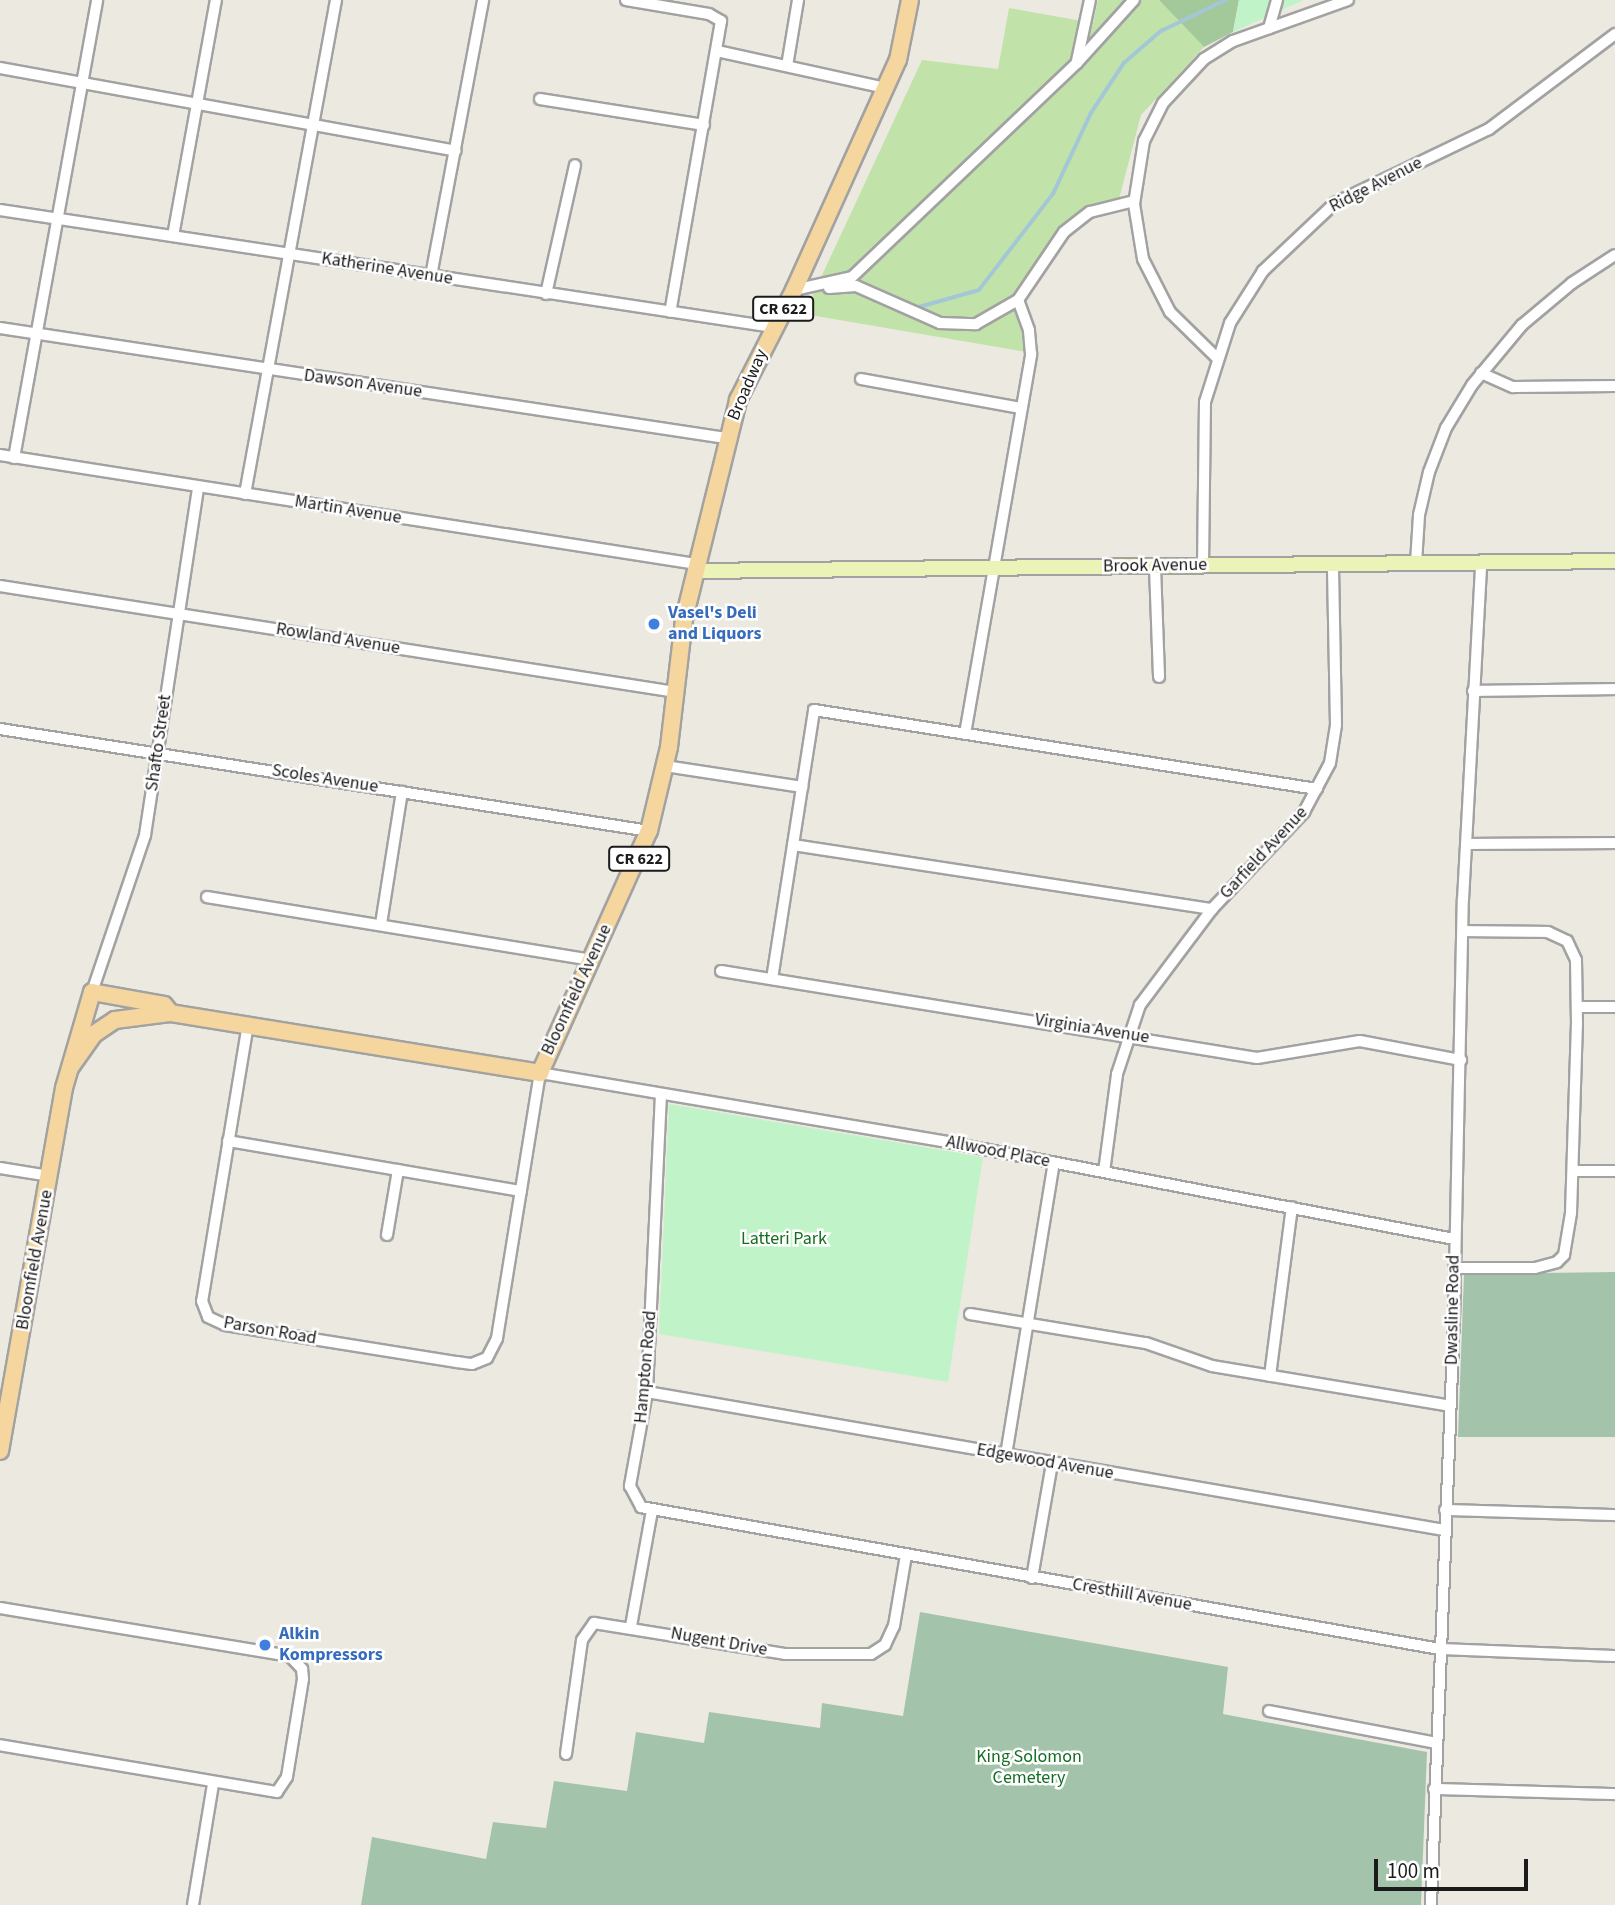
<!DOCTYPE html>
<html>
<head>
<meta charset="utf-8">
<style>
	body { margin:0 }
	#map { position:relative; width:1615px; height:1905px; overflow:hidden; background:#ece9e1; font-family:"Source Sans 3",sans-serif }
	div>[style] { position:absolute }
	.grass>* { inset:0; background:#c1e3aa }
	.forest>* { inset:0; background:#a3c899 }
	.cemetery>* { inset:0; background:#a4c3ab }
	.park>* { inset:0; background:#c0f4c8 }
	.stream>* { height:3.5px; margin:-1.75px; padding:0 1.75px; transform-origin:1.75px; border-radius:1.75px; background:#a4c7d6 }
	.roads { filter:drop-shadow(2px 0 #a2a2a2) drop-shadow(-2px 0 #a2a2a2) drop-shadow(0 2px #a2a2a2) drop-shadow(0 -2px #a2a2a2) }
	.minor>* { height:10px; margin:-5px; padding:0 5px; transform-origin:5px; border-radius:5px; background:#fff }
	.secondary>* { height:14px; margin:-7px; padding:0 7px; transform-origin:7px; border-radius:7px; background:#ebf3b7 }
	.primary>* { height:16px; margin:-8px; padding:0 8px; transform-origin:8px; border-radius:8px; background:#f4d69e }
	.dots>* { width:19px; height:19px; translate:-50% -50%; box-sizing:border-box; border:4px solid #fff; border-radius:50% }
	span { translate:-50% -50%; white-space:nowrap; text-align:center; line-height:1.15; -webkit-text-stroke:5px #fff; paint-order:stroke }
	.shield-label span { padding:2px 5px; background:#fff; border:2px solid; border-radius:5px; -webkit-text-stroke-width:0 }
	.shield-label { font-size:16px; color:#1b1b1b; font-weight:700 }
	.street-label { font-size:18px; color:#1b1b1b }
	.shop-label { font-size:18px; color:#366cbe; font-weight:700 }
	.left { translate:0 -50%; text-align:left }
	.park-label { font-size:18px; color:#136e22 }
	.scale { position:absolute; left:1374px; top:1859px; width:154px; height:32px; box-sizing:border-box; border:4px solid #1b1b1b; border-top:0; padding-left:9px; font-size:21px; line-height:24px; white-space:nowrap; color:#1b1b1b; -webkit-text-stroke:5px #fff; paint-order:stroke }
</style>
</head>
<body>
<div id="map">
	<div class="grass">
		<i style="clip-path:polygon(1098px 0,1159px 0,1204px 47px,1141px 115px,1119px 199px,1086px 217px,1018px 302px,1032px 353px,804px 314px,922px 60px,998px 69px,1009px 8px,1093px 23px)"></i>
	</div>
	<div class="forest">
		<i style="clip-path:polygon(1159px 0,1239px 0,1233px 32px,1204px 47px)"></i>
	</div>
	<div class="cemetery">
		<i style="clip-path:polygon(1615px 1272px,1615px 1437px,1458px 1437px,1464px 1274px)"></i>
		<i style="clip-path:polygon(920px 1612px,1228px 1667px,1223px 1714px,1427px 1752px,1421px 1905px,361px 1905px,372px 1837px,486px 1859px,493px 1822px,546px 1828px,554px 1781px,627px 1791px,636px 1732px,704px 1743px,709px 1712px,820px 1728px,822px 1703px,903px 1716px)"></i>
	</div>
	<div class="park">
		<i style="clip-path:polygon(1239px 0,1304px 0,1233px 32px)"></i>
		<i style="clip-path:polygon(669px 1104px,983px 1157px,948px 1382px,659px 1334px)"></i>
	</div>
	<div class="stream">
		<i style="left:919px;top:307px;width:62px;rotate:-15.8deg"></i>
		<i style="left:979px;top:290px;width:121px;rotate:-52.4deg"></i>
		<i style="left:1053px;top:194px;width:89px;rotate:-64.9deg"></i>
		<i style="left:1091px;top:113px;width:60px;rotate:-56.6deg"></i>
		<i style="left:1124px;top:63px;width:49px;rotate:-40.9deg"></i>
		<i style="left:1161px;top:31px;width:72px;rotate:-25.5deg"></i>
	</div>
	<div class="roads">
		<div class="minor">
			<i style="left:626px;top:0;width:84px;rotate:9.6deg"></i>
			<i style="left:709px;top:14px;width:14px;rotate:30deg"></i>
			<i style="left:721px;top:21px;width:295px;rotate:99.9deg"></i>
			<i style="left:1269px;top:28px;width:29px;rotate:-74deg"></i>
			<i style="left:717px;top:51px;width:172px;rotate:12.4deg"></i>
			<i style="left:1077px;top:61px;width:62px;rotate:-78deg"></i>
			<i style="left:787px;top:66px;width:67px;rotate:-80.5deg"></i>
			<i style="left:0;top:68px;width:463px;rotate:10.3deg"></i>
			<i style="left:540px;top:99px;width:166px;rotate:9deg"></i>
			<i style="left:0;top:210px;width:782px;rotate:8.61deg"></i>
			<i style="left:173px;top:236px;width:240px;rotate:-79.7deg"></i>
			<i style="left:431px;top:276px;width:281px;rotate:-79.3deg"></i>
			<i style="left:829px;top:288px;width:27px;rotate:-4deg"></i>
			<i style="left:856px;top:286px;width:92px;rotate:23.8deg"></i>
			<i style="left:940px;top:323px;width:36px;rotate:2deg"></i>
			<i style="left:976px;top:324px;width:48px;rotate:-29.7deg"></i>
			<i style="left:1018px;top:300px;width:82px;rotate:-55.9deg"></i>
			<i style="left:1064px;top:232px;width:33px;rotate:-38deg"></i>
			<i style="left:1090px;top:212px;width:45px;rotate:-14deg"></i>
			<i style="left:794px;top:290px;width:59px;rotate:-12.6deg"></i>
			<i style="left:852px;top:277px;width:311px;rotate:-43.6deg"></i>
			<i style="left:1077px;top:63px;width:85px;rotate:-47.9deg"></i>
			<i style="left:546px;top:294px;width:132px;rotate:-77.3deg"></i>
			<i style="left:0;top:328px;width:734px;rotate:8.62deg"></i>
			<i style="left:1216px;top:357px;width:64px;rotate:-135.6deg"></i>
			<i style="left:1170px;top:312px;width:59px;rotate:-117deg"></i>
			<i style="left:1143px;top:259px;width:56px;rotate:-99.3deg"></i>
			<i style="left:1134px;top:204px;width:64px;rotate:-81deg"></i>
			<i style="left:1144px;top:141px;width:42px;rotate:-63.4deg"></i>
			<i style="left:1163px;top:103px;width:60px;rotate:-47deg"></i>
			<i style="left:1204px;top:59px;width:34px;rotate:-32deg"></i>
			<i style="left:1233px;top:41px;width:122px;rotate:-19.6deg"></i>
			<i style="left:1481px;top:373px;width:35px;rotate:24deg"></i>
			<i style="left:1513px;top:387px;width:102px;rotate:-0.6deg"></i>
			<i style="left:861px;top:379px;width:163px;rotate:10.3deg"></i>
			<i style="left:0;top:455px;width:704px;rotate:8.9deg"></i>
			<i style="left:14px;top:458px;width:465px;rotate:-79.7deg"></i>
			<i style="left:245px;top:494px;width:502px;rotate:-79.56deg"></i>
			<i style="left:1416px;top:563px;width:48px;rotate:-86.4deg"></i>
			<i style="left:1419px;top:515px;width:44px;rotate:-76.9deg"></i>
			<i style="left:1429px;top:472px;width:47px;rotate:-68.9deg"></i>
			<i style="left:1446px;top:428px;width:50px;rotate:-58.8deg"></i>
			<i style="left:1472px;top:385px;width:78px;rotate:-50.2deg"></i>
			<i style="left:1522px;top:325px;width:65px;rotate:-40deg"></i>
			<i style="left:1572px;top:283px;width:51px;rotate:-33.1deg"></i>
			<i style="left:1203px;top:566px;width:164px;rotate:-89.3deg"></i>
			<i style="left:1205px;top:402px;width:83px;rotate:-72.4deg"></i>
			<i style="left:1230px;top:323px;width:62px;rotate:-57.6deg"></i>
			<i style="left:1263px;top:271px;width:99px;rotate:-43.4deg"></i>
			<i style="left:1335px;top:203px;width:171px;rotate:-25.7deg"></i>
			<i style="left:1489px;top:129px;width:158px;rotate:-37deg"></i>
			<i style="left:1155px;top:567px;width:110px;rotate:87.9deg"></i>
			<i style="left:0;top:586px;width:683px;rotate:8.92deg"></i>
			<i style="left:1473px;top:691px;width:142px;rotate:-0.8deg"></i>
			<i style="left:0;top:729px;width:657px;rotate:8.93deg"></i>
			<i style="left:965px;top:734px;width:386px;rotate:-80.1deg"></i>
			<i style="left:1031px;top:354px;width:24px;rotate:-95deg"></i>
			<i style="left:1029px;top:330px;width:32px;rotate:-110deg"></i>
			<i style="left:665px;top:766px;width:139px;rotate:8.7deg"></i>
			<i style="left:1468px;top:844px;width:147px;rotate:-0.4deg"></i>
			<i style="left:793px;top:845px;width:424px;rotate:8.7deg"></i>
			<i style="left:207px;top:897px;width:388px;rotate:9.3deg"></i>
			<i style="left:381px;top:924px;width:134px;rotate:-81deg"></i>
			<i style="left:721px;top:971px;width:543px;rotate:9.22deg"></i>
			<i style="left:1257px;top:1058px;width:104px;rotate:-9.4deg"></i>
			<i style="left:1360px;top:1041px;width:103px;rotate:10.7deg"></i>
			<i style="left:772px;top:979px;width:272px;rotate:-81.1deg"></i>
			<i style="left:814px;top:710px;width:509px;rotate:8.93deg"></i>
			<i style="left:92px;top:992px;width:166px;rotate:-71.3deg"></i>
			<i style="left:145px;top:835px;width:352px;rotate:-81.3deg"></i>
			<i style="left:1577px;top:1007px;width:38px"></i>
			<i style="left:248px;top:1024px;width:281px;rotate:99.4deg"></i>
			<i style="left:202px;top:1301px;width:17px;rotate:69deg"></i>
			<i style="left:208px;top:1317px;width:19px;rotate:25deg"></i>
			<i style="left:225px;top:1325px;width:235px;rotate:9.1deg"></i>
			<i style="left:457px;top:1362px;width:15px;rotate:8deg"></i>
			<i style="left:472px;top:1364px;width:16px;rotate:-22deg"></i>
			<i style="left:487px;top:1358px;width:22px;rotate:-63deg"></i>
			<i style="left:497px;top:1338px;width:268px;rotate:-80.8deg"></i>
			<i style="left:540px;top:1073px;width:413px;rotate:9.6deg"></i>
			<i style="left:947px;top:1142px;width:516px;rotate:10.83deg"></i>
			<i style="left:661px;top:1094px;width:298px;rotate:92.7deg"></i>
			<i style="left:647px;top:1392px;width:96px;rotate:100.3deg"></i>
			<i style="left:630px;top:1486px;width:24px;rotate:62deg"></i>
			<i style="left:641px;top:1507px;width:812px;rotate:10.08deg"></i>
			<i style="left:1440px;top:1649px;width:175px;rotate:2.3deg"></i>
			<i style="left:228px;top:1141px;width:297px;rotate:9.7deg"></i>
			<i style="left:0;top:1168px;width:51px;rotate:9.1deg"></i>
			<i style="left:1573px;top:1171px;width:42px"></i>
			<i style="left:1104px;top:1172px;width:99px;rotate:-82.4deg"></i>
			<i style="left:1117px;top:1074px;width:73px;rotate:-71.6deg"></i>
			<i style="left:1140px;top:1005px;width:120px;rotate:-53.1deg"></i>
			<i style="left:1212px;top:909px;width:134px;rotate:-46.5deg"></i>
			<i style="left:1304px;top:812px;width:55px;rotate:-62deg"></i>
			<i style="left:1330px;top:763px;width:38px;rotate:-81deg"></i>
			<i style="left:1336px;top:725px;width:161px;rotate:-91.1deg"></i>
			<i style="left:387px;top:1235px;width:66px;rotate:-80.4deg"></i>
			<i style="left:1454px;top:1268px;width:81px"></i>
			<i style="left:1535px;top:1268px;width:23px;rotate:-15deg"></i>
			<i style="left:1557px;top:1262px;width:10px;rotate:-45deg"></i>
			<i style="left:1564px;top:1255px;width:43px;rotate:-80.5deg"></i>
			<i style="left:1571px;top:1213px;width:189px;rotate:-88.2deg"></i>
			<i style="left:1577px;top:1024px;width:64px;rotate:-90.9deg"></i>
			<i style="left:1576px;top:960px;width:21px;rotate:-115deg"></i>
			<i style="left:1567px;top:941px;width:21px;rotate:-155deg"></i>
			<i style="left:1548px;top:932px;width:85px;rotate:-179.3deg"></i>
			<i style="left:970px;top:1314px;width:178px;rotate:9.4deg"></i>
			<i style="left:1146px;top:1343px;width:70px;rotate:19.2deg"></i>
			<i style="left:1212px;top:1366px;width:241px;rotate:9.5deg"></i>
			<i style="left:1270px;top:1376px;width:170px;rotate:-82.6deg"></i>
			<i style="left:647px;top:1392px;width:809px;rotate:9.82deg"></i>
			<i style="left:1006px;top:1455px;width:296px;rotate:-80.7deg"></i>
			<i style="left:1445px;top:1510px;width:170px;rotate:1.7deg"></i>
			<i style="left:1032px;top:1578px;width:117px;rotate:-80.1deg"></i>
			<i style="left:0;top:1608px;width:294px;rotate:9.4deg"></i>
			<i style="left:290px;top:1656px;width:18px;rotate:47deg"></i>
			<i style="left:302px;top:1669px;width:10px;rotate:84deg"></i>
			<i style="left:303px;top:1679px;width:99px;rotate:99.3deg"></i>
			<i style="left:287px;top:1777px;width:18px;rotate:124deg"></i>
			<i style="left:277px;top:1792px;width:281px;rotate:-170.4deg"></i>
			<i style="left:631px;top:1626px;width:118px;rotate:-79.7deg"></i>
			<i style="left:1269px;top:1711px;width:171px;rotate:10.8deg"></i>
			<i style="left:566px;top:1754px;width:115px;rotate:-82deg"></i>
			<i style="left:582px;top:1640px;width:21px;rotate:-55deg"></i>
			<i style="left:594px;top:1623px;width:193px;rotate:9.2deg"></i>
			<i style="left:785px;top:1654px;width:86px"></i>
			<i style="left:871px;top:1654px;width:17px;rotate:-33deg"></i>
			<i style="left:885px;top:1645px;width:21px;rotate:-65deg"></i>
			<i style="left:894px;top:1626px;width:72px;rotate:-80.4deg"></i>
			<i style="left:1434px;top:1789px;width:181px;rotate:1.6deg"></i>
			<i style="left:193px;top:1905px;width:123px;rotate:-80.6deg"></i>
			<i style="left:1431px;top:1905px;width:585px;rotate:-87.75deg"></i>
			<i style="left:1454px;top:1320px;width:420px;rotate:-88.8deg"></i>
			<i style="left:1463px;top:900px;width:337px;rotate:-86.9deg"></i>
		</div>
		<div class="secondary">
			<i style="left:695px;top:571px;width:920px;rotate:-0.62deg"></i>
		</div>
		<div class="primary">
			<i style="left:70px;top:1068px;width:42px;rotate:-54.8deg"></i>
			<i style="left:94px;top:1034px;width:25px;rotate:-34deg"></i>
			<i style="left:115px;top:1020px;width:55px;rotate:-7.3deg"></i>
			<i style="left:170px;top:1013px;width:375px;rotate:9.2deg"></i>
			<i style="left:540px;top:1073px;width:265px;rotate:-65.8deg"></i>
			<i style="left:649px;top:831px;width:86px;rotate:-76.6deg"></i>
			<i style="left:669px;top:747px;width:129px;rotate:-83.3deg"></i>
			<i style="left:684px;top:619px;width:226px;rotate:-76.1deg"></i>
			<i style="left:738px;top:400px;width:123px;rotate:-63deg"></i>
			<i style="left:794px;top:290px;width:252px;rotate:-65.7deg"></i>
			<i style="left:898px;top:60px;width:61px;rotate:-78.7deg"></i>
			<i style="left:0;top:1451px;width:369px;rotate:-80deg"></i>
			<i style="left:64px;top:1088px;width:100px;rotate:-73.7deg"></i>
			<i style="left:92px;top:992px;width:73px;rotate:10.2deg"></i>
			<i style="left:164px;top:1005px;width:8px;rotate:50deg"></i>
		</div>
	</div>
	<div class="dots">
		<i style="left:654px;top:624px;background:#3f7fe0"></i>
		<i style="left:265px;top:1645px;background:#3f7fe0"></i>
	</div>
	<div class="shield-label">
		<span style="left:783px;top:309px">CR 622</span>
		<span style="left:639px;top:859px">CR 622</span>
	</div>
	<div class="street-label">
		<span style="left:1376px;top:185px;rotate:-27deg">Ridge Avenue</span>
		<span style="left:387px;top:269px;rotate:9deg">Katherine Avenue</span>
		<span style="left:363px;top:384px;rotate:8deg">Dawson Avenue</span>
		<span style="left:748px;top:385px;rotate:-67deg">Broadway</span>
		<span style="left:348px;top:510px;rotate:9deg">Martin Avenue</span>
		<span style="left:1155px;top:566px;rotate:-1deg">Brook Avenue</span>
		<span style="left:338px;top:639px;rotate:9deg">Rowland Avenue</span>
		<span style="left:159px;top:743px;rotate:-82deg">Shafto Street</span>
		<span style="left:325px;top:779px;rotate:9deg">Scoles Avenue</span>
		<span style="left:1264px;top:853px;rotate:-47deg">Garfield Avenue</span>
		<span style="left:577px;top:990px;rotate:-65deg">Bloomfield Avenue</span>
		<span style="left:1092px;top:1029px;rotate:9deg">Virginia Avenue</span>
		<span style="left:998px;top:1152px;rotate:11deg">Allwood Place</span>
		<span style="left:35px;top:1260px;rotate:-80deg">Bloomfield Avenue</span>
		<span style="left:1453px;top:1310px;rotate:-89deg">Dwasline Road</span>
		<span style="left:270px;top:1331px;rotate:10deg">Parson Road</span>
		<span style="left:646px;top:1367px;rotate:-85deg">Hampton Road</span>
		<span style="left:1045px;top:1462px;rotate:10deg">Edgewood Avenue</span>
		<span style="left:1132px;top:1595px;rotate:10deg">Cresthill Avenue</span>
		<span style="left:719px;top:1642px;rotate:10deg">Nugent Drive</span>
	</div>
	<div class="shop-label">
		<span class="left" style="left:668px;top:624px">Vasel's Deli<br>and Liquors</span>
		<span class="left" style="left:279px;top:1645px">Alkin<br>Kompressors</span>
	</div>
	<div class="park-label">
		<span style="left:784px;top:1239px">Latteri Park</span>
		<span style="left:1029px;top:1768px">King Solomon<br>Cemetery</span>
	</div>
	<div class="scale">100 m</div>
</div>
</body>
</html>
